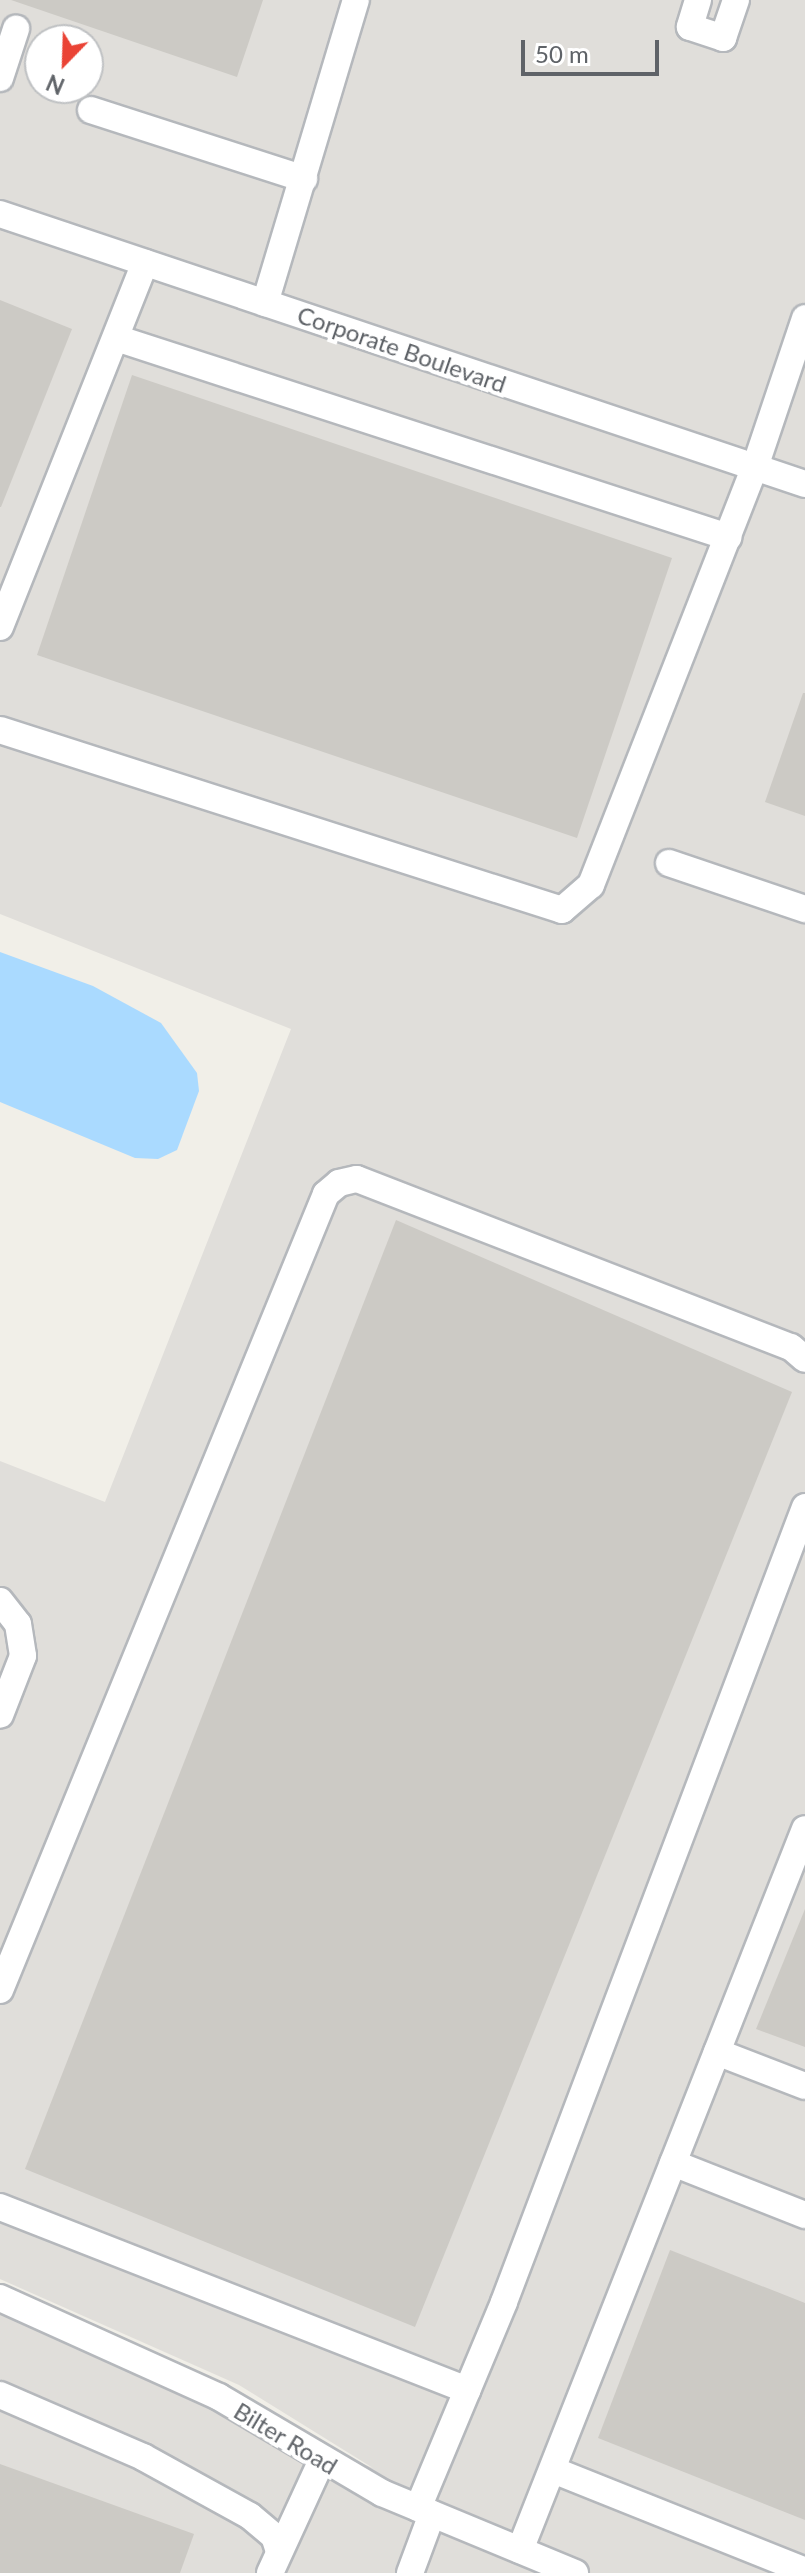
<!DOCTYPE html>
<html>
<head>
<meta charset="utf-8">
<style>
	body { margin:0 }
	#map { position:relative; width:805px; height:2573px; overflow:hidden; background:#f1efe8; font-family:Lato,sans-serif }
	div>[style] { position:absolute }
	.industrial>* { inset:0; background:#e0deda }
	.water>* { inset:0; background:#aadaff }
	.building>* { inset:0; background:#cccac5 }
	.roads { filter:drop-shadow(2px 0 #b5b8bc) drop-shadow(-2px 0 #b5b8bc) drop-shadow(0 2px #b5b8bc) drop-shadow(0 -2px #b5b8bc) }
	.minor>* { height:26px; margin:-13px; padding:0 13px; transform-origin:13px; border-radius:13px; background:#fff }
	span { translate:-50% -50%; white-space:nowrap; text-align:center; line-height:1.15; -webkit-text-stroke:8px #fff; paint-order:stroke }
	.street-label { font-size:24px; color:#5f6368 }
	.north { position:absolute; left:24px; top:24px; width:80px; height:80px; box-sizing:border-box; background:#fff; border:2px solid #bfc1c3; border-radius:50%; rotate:203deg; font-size:22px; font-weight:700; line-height:32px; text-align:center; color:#5f6368 }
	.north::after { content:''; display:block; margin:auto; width:28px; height:36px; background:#ea4335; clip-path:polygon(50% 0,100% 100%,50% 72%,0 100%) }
	.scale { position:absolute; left:521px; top:40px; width:138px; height:36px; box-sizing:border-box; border:4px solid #5f6368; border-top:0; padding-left:10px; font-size:24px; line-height:28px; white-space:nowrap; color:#5f6368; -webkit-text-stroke:6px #fff; paint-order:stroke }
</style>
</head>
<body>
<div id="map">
	<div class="industrial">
		<i style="clip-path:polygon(evenodd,0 0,805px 0,805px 2573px,0 2573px,0 2310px,373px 2468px,239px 2385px,0 2279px,0 1461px,105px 1502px,291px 1029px,0 914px,0 0,40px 40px,88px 40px,88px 88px,40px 88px,40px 40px)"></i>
	</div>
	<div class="water">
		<i style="clip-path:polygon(0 952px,93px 986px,161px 1023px,197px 1073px,199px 1091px,177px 1150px,158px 1159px,135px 1158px,0 1102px)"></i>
	</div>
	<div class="building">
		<i style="clip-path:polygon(11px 0,263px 0,237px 77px)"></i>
		<i style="clip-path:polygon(0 300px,72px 329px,1px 507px,0 507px)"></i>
		<i style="clip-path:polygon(132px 375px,672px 558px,577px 838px,37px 655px)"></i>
		<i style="clip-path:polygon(803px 693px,805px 693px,805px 816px,765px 802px)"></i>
		<i style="clip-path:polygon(396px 1220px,792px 1392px,415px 2327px,25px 2169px)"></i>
		<i style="clip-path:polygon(805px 1909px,805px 2047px,756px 2029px)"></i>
		<i style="clip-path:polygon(670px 2250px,805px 2303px,805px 2520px,598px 2438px)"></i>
		<i style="clip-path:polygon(0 2464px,194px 2534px,180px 2573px,0 2573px)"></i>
	</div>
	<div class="roads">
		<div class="minor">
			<i style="left:698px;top:0;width:28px;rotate:107deg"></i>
			<i style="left:690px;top:27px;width:35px;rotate:18deg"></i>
			<i style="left:723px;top:38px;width:40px;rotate:-71.1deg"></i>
			<i style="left:0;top:78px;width:52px;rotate:-71.9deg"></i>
			<i style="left:91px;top:110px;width:224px;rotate:17.9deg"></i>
			<i style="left:0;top:214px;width:849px;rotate:18.54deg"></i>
			<i style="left:265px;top:303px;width:316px;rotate:-73.3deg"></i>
			<i style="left:116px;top:338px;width:644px;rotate:18.01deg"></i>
			<i style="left:0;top:627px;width:392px;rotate:-68.3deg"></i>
			<i style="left:0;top:730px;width:590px;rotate:17.76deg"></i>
			<i style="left:562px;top:910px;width:38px;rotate:-41deg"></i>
			<i style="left:591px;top:885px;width:449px;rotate:-68.6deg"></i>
			<i style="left:755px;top:467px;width:157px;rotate:-71.4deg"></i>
			<i style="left:669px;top:863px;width:144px;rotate:18.7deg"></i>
			<i style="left:0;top:1601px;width:29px;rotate:52deg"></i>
			<i style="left:18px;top:1624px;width:32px;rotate:81deg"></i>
			<i style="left:23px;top:1656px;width:63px;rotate:111.3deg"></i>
			<i style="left:0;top:1990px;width:860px;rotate:-67.73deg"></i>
			<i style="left:326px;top:1194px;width:17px;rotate:-40deg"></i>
			<i style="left:339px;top:1183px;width:18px;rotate:-13deg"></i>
			<i style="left:357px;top:1179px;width:465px;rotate:21.2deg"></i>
			<i style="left:791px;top:1347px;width:18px;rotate:41deg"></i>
			<i style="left:717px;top:2052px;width:94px;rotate:21.1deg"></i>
			<i style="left:673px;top:2163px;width:142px;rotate:21.5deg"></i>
			<i style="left:0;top:2207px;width:502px;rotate:21.4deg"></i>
			<i style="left:0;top:2298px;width:240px;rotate:24.3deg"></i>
			<i style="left:219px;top:2397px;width:189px;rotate:30.5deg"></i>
			<i style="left:382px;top:2493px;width:209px;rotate:22.5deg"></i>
			<i style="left:0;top:2395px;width:156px;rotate:23.4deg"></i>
			<i style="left:143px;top:2457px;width:122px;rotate:28.9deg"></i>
			<i style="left:250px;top:2516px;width:31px;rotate:40deg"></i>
			<i style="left:274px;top:2536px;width:16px;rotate:72deg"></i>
			<i style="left:553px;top:2470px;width:271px;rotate:21.8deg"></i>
			<i style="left:418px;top:2508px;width:223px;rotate:-67.3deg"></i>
			<i style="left:504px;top:2302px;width:850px;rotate:-69.26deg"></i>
			<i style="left:520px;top:2550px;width:775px;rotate:-68.43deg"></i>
			<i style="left:270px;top:2573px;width:124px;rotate:-65.3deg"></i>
			<i style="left:410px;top:2573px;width:63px;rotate:-69.6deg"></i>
		</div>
	</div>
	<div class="street-label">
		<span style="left:402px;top:349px;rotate:19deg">Corporate Boulevard</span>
		<span style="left:286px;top:2438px;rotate:31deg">Bilter Road</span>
	</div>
	<div class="north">N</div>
	<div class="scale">50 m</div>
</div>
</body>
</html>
